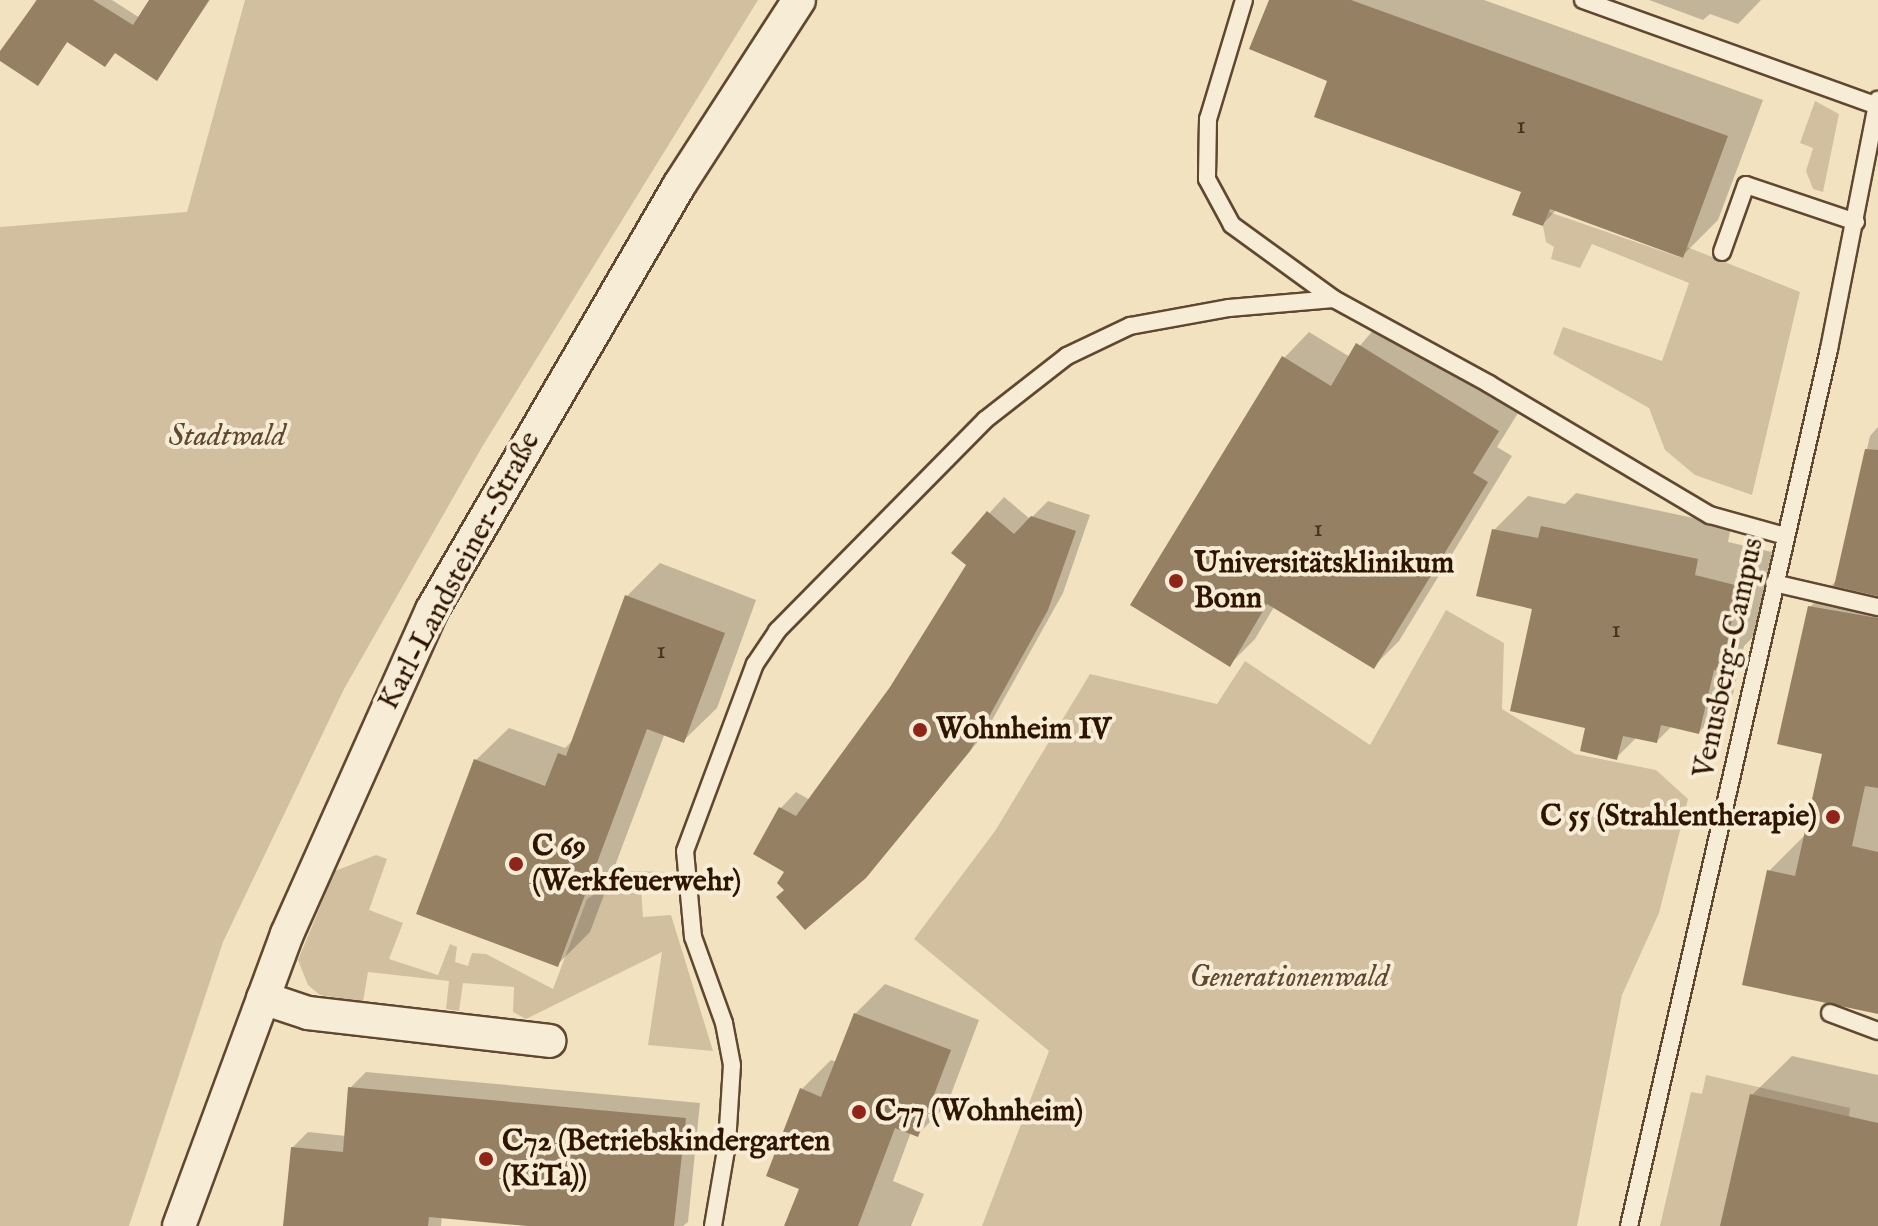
<!DOCTYPE html>
<html>
<head>
<meta charset="utf-8">
<style>
	body { margin:0 }
	#map { position:relative; width:1878px; height:1226px; overflow:hidden; background:#f3e2c0; font-family:"IM FELL English",serif }
	div>[style] { position:absolute }
	.green>* { inset:0; background:#d2bf9f }
	.shadow>* { inset:0; background:#0003 }
	.building>* { inset:0; background:#958064 }
	.roads { filter:drop-shadow(2px 0 #604830) drop-shadow(-2px 0 #604830) drop-shadow(0 2px #604830) drop-shadow(0 -2px #604830) }
	.lane>* { height:16px; margin:-8px; padding:0 8px; transform-origin:8px; border-radius:8px; background:#f7ecd6 }
	.street>* { height:32px; margin:-16px; padding:0 16px; transform-origin:16px; border-radius:16px; background:#f7ecd6 }
	.dots>* { width:22px; height:22px; translate:-50% -50%; box-sizing:border-box; border:4px solid #f7ecd6; border-radius:50% }
	span { translate:-50% -50%; white-space:nowrap; text-align:center; line-height:1.15; -webkit-text-stroke:8px #f7ecd6; paint-order:stroke }
	.number-label { font-size:26px; color:#483019 }
	.number-label span { -webkit-text-stroke-width:0 }
	.park-label { font-size:30px; color:#604830; font-style:italic }
	.poi-label { font-size:30px; color:#2f1500; font-weight:700 }
	.left { translate:0 -50%; text-align:left }
	.right { translate:-100% -50%; text-align:right }
	.street-label { font-size:30px; color:#2f1500 }
</style>
</head>
<body>
<div id="map">
	<div class="green">
		<i style="clip-path:polygon(245px 0,758px 0,482px 447px,344px 689px,223px 942px,129px 1226px,0 1226px,0 227px,187px 212px)"></i>
		<i style="clip-path:polygon(1815px 101px,1839px 114px,1823px 192px,1813px 189px,1806px 171px,1813px 148px,1800px 143px)"></i>
		<i style="clip-path:polygon(1549px 212px,1682px 258px,1687px 247px,1800px 292px,1752px 495px,1695px 475px,1665px 450px,1649px 408px,1553px 354px,1563px 327px,1662px 361px,1689px 283px,1592px 244px,1580px 268px,1551px 259px,1554px 247px,1546px 242px,1543px 226px)"></i>
		<i style="clip-path:polygon(1446px 610px,1504px 643px,1502px 709px,1575px 754px,1656px 770px,1688px 799px,1659px 913px,1622px 995px,1577px 1226px,982px 1226px,1049px 1051px,914px 939px,995px 831px,1090px 674px,1217px 704px,1245px 661px,1370px 745px)"></i>
		<i style="clip-path:polygon(376px 855px,387px 859px,369px 910px,403px 923px,389px 959px,438px 975px,450px 944px,457px 947px,455px 962px,468px 966px,472px 953px,486px 954px,553px 989px,587px 899px,632px 871px,668px 872px,640px 874px,643px 917px,671px 915px,713px 1051px,648px 1045px,662px 952px,526px 1019px,513px 1012px,514px 987px,463px 983px,459px 1011px,446px 1009px,449px 981px,368px 972px,363px 1002px,320px 995px,308px 985px,298px 960px,335px 871px)"></i>
		<i style="clip-path:polygon(1706px 1075px,1850px 1108px,1849px 1117px,1721px 1226px,1660px 1226px,1691px 1092px,1702px 1094px)"></i>
	</div>
	<div class="shadow">
		<i style="clip-path:polygon(36px 0,112px 0,140px 18px,152px 0,210px 0,157px 78px,116px 51px,105px 65px,68px 41px,38px 84px,0 59px)"></i>
		<i style="clip-path:polygon(1271px 0,1484px 0,1763px 100px,1718px 220px,1682px 256px,1557px 209px,1543px 224px,1523px 191px,1330px 80px)"></i>
		<i style="clip-path:polygon(1649px 0,1761px 0,1738px 24px,1710px 14px,1703px 20px)"></i>
		<i style="clip-path:polygon(1383px 319px,1523px 405px,1497px 447px,1512px 456px,1399px 641px,1373px 667px,1274px 607px,1255px 639px,1230px 664px,1284px 358px,1309px 332px,1350px 357px)"></i>
		<i style="clip-path:polygon(1878px 427px,1878px 1012px,1769px 871px,1807px 833px,1825px 753px,1810px 607px,1837px 580px,1870px 436px)"></i>
		<i style="clip-path:polygon(1576px 493px,1731px 526px,1728px 542px,1772px 552px,1754px 636px,1744px 646px,1732px 698px,1699px 732px,1672px 726px,1657px 741px,1637px 737px,1616px 758px,1587px 727px,1494px 530px,1528px 496px,1565px 504px)"></i>
		<i style="clip-path:polygon(1004px 497px,1030px 519px,1048px 501px,1090px 515px,1063px 593px,985px 733px,881px 859px,787px 871px,781px 808px,796px 792px,810px 800px,891px 688px,969px 565px,954px 552px)"></i>
		<i style="clip-path:polygon(660px 563px,756px 600px,717px 708px,684px 740px,665px 733px,590px 932px,557px 965px,476px 760px,509px 728px,565px 748px,574px 739px,627px 596px)"></i>
		<i style="clip-path:polygon(885px 984px,979px 1020px,947px 1105px,917px 1135px,911px 1132px,893px 1181px,924px 1194px,911px 1226px,787px 1226px,801px 1188px,802px 1089px,831px 1060px,837px 1062px,855px 1014px)"></i>
		<i style="clip-path:polygon(1792px 1056px,1878px 1075px,1878px 1226px,1722px 1226px,1752px 1095px)"></i>
		<i style="clip-path:polygon(366px 1072px,700px 1103px,688px 1222px,683px 1226px,549px 1226px,442px 1216px,441px 1226px,285px 1226px,292px 1148px,308px 1132px,346px 1136px,350px 1088px)"></i>
	</div>
	<div class="building">
		<i style="clip-path:polygon(37px 0,93px 0,133px 25px,149px 0,209px 0,157px 81px,115px 53px,105px 67px,67px 42px,38px 86px,0 61px,0 51px)"></i>
		<i style="clip-path:polygon(1269px 0,1351px 0,1728px 136px,1683px 258px,1550px 209px,1543px 226px,1512px 215px,1521px 192px,1314px 117px,1327px 81px,1249px 49px)"></i>
		<i style="clip-path:polygon(1356px 343px,1499px 431px,1473px 473px,1488px 482px,1374px 669px,1267px 604px,1230px 667px,1130px 605px,1282px 356px,1331px 386px)"></i>
		<i style="clip-path:polygon(1865px 449px,1878px 450px,1878px 596px,1834px 586px)"></i>
		<i style="clip-path:polygon(987px 511px,1014px 534px,1031px 516px,1076px 531px,1048px 610px,970px 751px,866px 878px,805px 930px,776px 897px,784px 890px,777px 883px,784px 872px,753px 854px,779px 807px,796px 816px,890px 687px,966px 565px,951px 553px)"></i>
		<i style="clip-path:polygon(1541px 526px,1698px 559px,1695px 575px,1739px 586px,1721px 672px,1714px 670px,1699px 734px,1661px 725px,1657px 743px,1623px 736px,1617px 760px,1580px 751px,1585px 728px,1510px 711px,1532px 609px,1476px 596px,1492px 529px,1538px 538px)"></i>
		<i style="clip-path:polygon(625px 595px,725px 633px,684px 743px,647px 729px,558px 967px,416px 914px,474px 759px,545px 786px,558px 753px,566px 756px)"></i>
		<i style="clip-path:polygon(1808px 606px,1878px 618px,1878px 788px,1865px 786px,1852px 846px,1878px 852px,1878px 1014px,1742px 985px,1767px 870px,1795px 876px,1822px 754px,1777px 744px)"></i>
		<i style="clip-path:polygon(854px 1013px,951px 1050px,918px 1137px,895px 1128px,858px 1226px,784px 1226px,799px 1189px,766px 1176px,800px 1088px,821px 1097px)"></i>
		<i style="clip-path:polygon(348px 1087px,686px 1118px,674px 1226px,527px 1226px,429px 1217px,428px 1226px,283px 1226px,291px 1147px,343px 1152px)"></i>
		<i style="clip-path:polygon(1750px 1094px,1878px 1123px,1878px 1226px,1720px 1226px)"></i>
	</div>
	<div class="roads">
		<div class="lane">
			<i style="left:1244px;top:0;width:124px;rotate:106.8deg"></i>
			<i style="left:1208px;top:119px;width:60px;rotate:91deg"></i>
			<i style="left:1207px;top:179px;width:52px;rotate:61.5deg"></i>
			<i style="left:1232px;top:225px;width:126px;rotate:36deg"></i>
			<i style="left:1334px;top:299px;width:177px;rotate:28.7deg"></i>
			<i style="left:1489px;top:384px;width:257px;rotate:30.7deg"></i>
			<i style="left:1710px;top:515px;width:78px;rotate:15.6deg"></i>
			<i style="left:1583px;top:0;width:313px;rotate:19.8deg"></i>
			<i style="left:1722px;top:252px;width:71px;rotate:-70.3deg"></i>
			<i style="left:1746px;top:185px;width:116px;rotate:18.6deg"></i>
			<i style="left:1774px;top:583px;width:107px;rotate:13deg"></i>
			<i style="left:1830px;top:1013px;width:51px;rotate:20.6deg"></i>
			<i style="left:713px;top:1226px;width:83px;rotate:-80.3deg"></i>
			<i style="left:727px;top:1144px;width:79px;rotate:-86.4deg"></i>
			<i style="left:732px;top:1065px;width:43px;rotate:-100.8deg"></i>
			<i style="left:724px;top:1023px;width:91px;rotate:-109.8deg"></i>
			<i style="left:693px;top:937px;width:86px;rotate:-95.3deg"></i>
			<i style="left:685px;top:851px;width:200px;rotate:-69.5deg"></i>
			<i style="left:755px;top:664px;width:40px;rotate:-56deg"></i>
			<i style="left:777px;top:631px;width:296px;rotate:-45.4deg"></i>
			<i style="left:985px;top:420px;width:104px;rotate:-38deg"></i>
			<i style="left:1067px;top:356px;width:70px;rotate:-25.5deg"></i>
			<i style="left:1130px;top:326px;width:101px;rotate:-10.3deg"></i>
			<i style="left:1229px;top:308px;width:105px;rotate:-4.9deg"></i>
			<i style="left:1629px;top:1226px;width:900px;rotate:-77.15deg"></i>
			<i style="left:1829px;top:349px;width:254px;rotate:-78.9deg"></i>
		</div>
		<div class="street">
			<i style="left:263px;top:998px;width:47px;rotate:18.4deg"></i>
			<i style="left:308px;top:1013px;width:243px;rotate:6.6deg"></i>
			<i style="left:179px;top:1226px;width:311px;rotate:-69.7deg"></i>
			<i style="left:287px;top:934px;width:355px;rotate:-65.9deg"></i>
			<i style="left:432px;top:610px;width:493px;rotate:-59.8deg"></i>
			<i style="left:680px;top:184px;width:219px;rotate:-57.1deg"></i>
		</div>
	</div>
	<div class="dots">
		<i style="left:1176px;top:581px;background:#8f2418"></i>
		<i style="left:920px;top:730px;background:#8f2418"></i>
		<i style="left:1833px;top:817px;background:#8f2418"></i>
		<i style="left:516px;top:864px;background:#8f2418"></i>
		<i style="left:859px;top:1112px;background:#8f2418"></i>
		<i style="left:486px;top:1159px;background:#8f2418"></i>
	</div>
	<div class="number-label">
		<span style="left:1521px;top:126px">1</span>
		<span style="left:1318px;top:529px">1</span>
		<span style="left:1616px;top:630px">1</span>
		<span style="left:661px;top:651px">1</span>
	</div>
	<div class="park-label">
		<span style="left:227px;top:437px">Stadtwald</span>
		<span style="left:1289px;top:978px">Generationenwald</span>
	</div>
	<div class="poi-label">
		<span class="left" style="left:1194px;top:581px">Universitätsklinikum<br>Bonn</span>
		<span class="left" style="left:936px;top:730px">Wohnheim IV</span>
		<span class="right" style="left:1817px;top:817px">C 55 (Strahlentherapie)</span>
		<span class="left" style="left:532px;top:864px">C 69<br>(Werkfeuerwehr)</span>
		<span class="left" style="left:875px;top:1112px">C77 (Wohnheim)</span>
		<span class="left" style="left:502px;top:1159px">C72 (Betriebskindergarten<br>(KiTa))</span>
	</div>
	<div class="street-label">
		<span style="left:460px;top:571px;rotate:-62deg">Karl-Landsteiner-Straße</span>
		<span style="left:1729px;top:658px;rotate:-78deg">Venusberg-Campus</span>
	</div>
</div>
</body>
</html>
